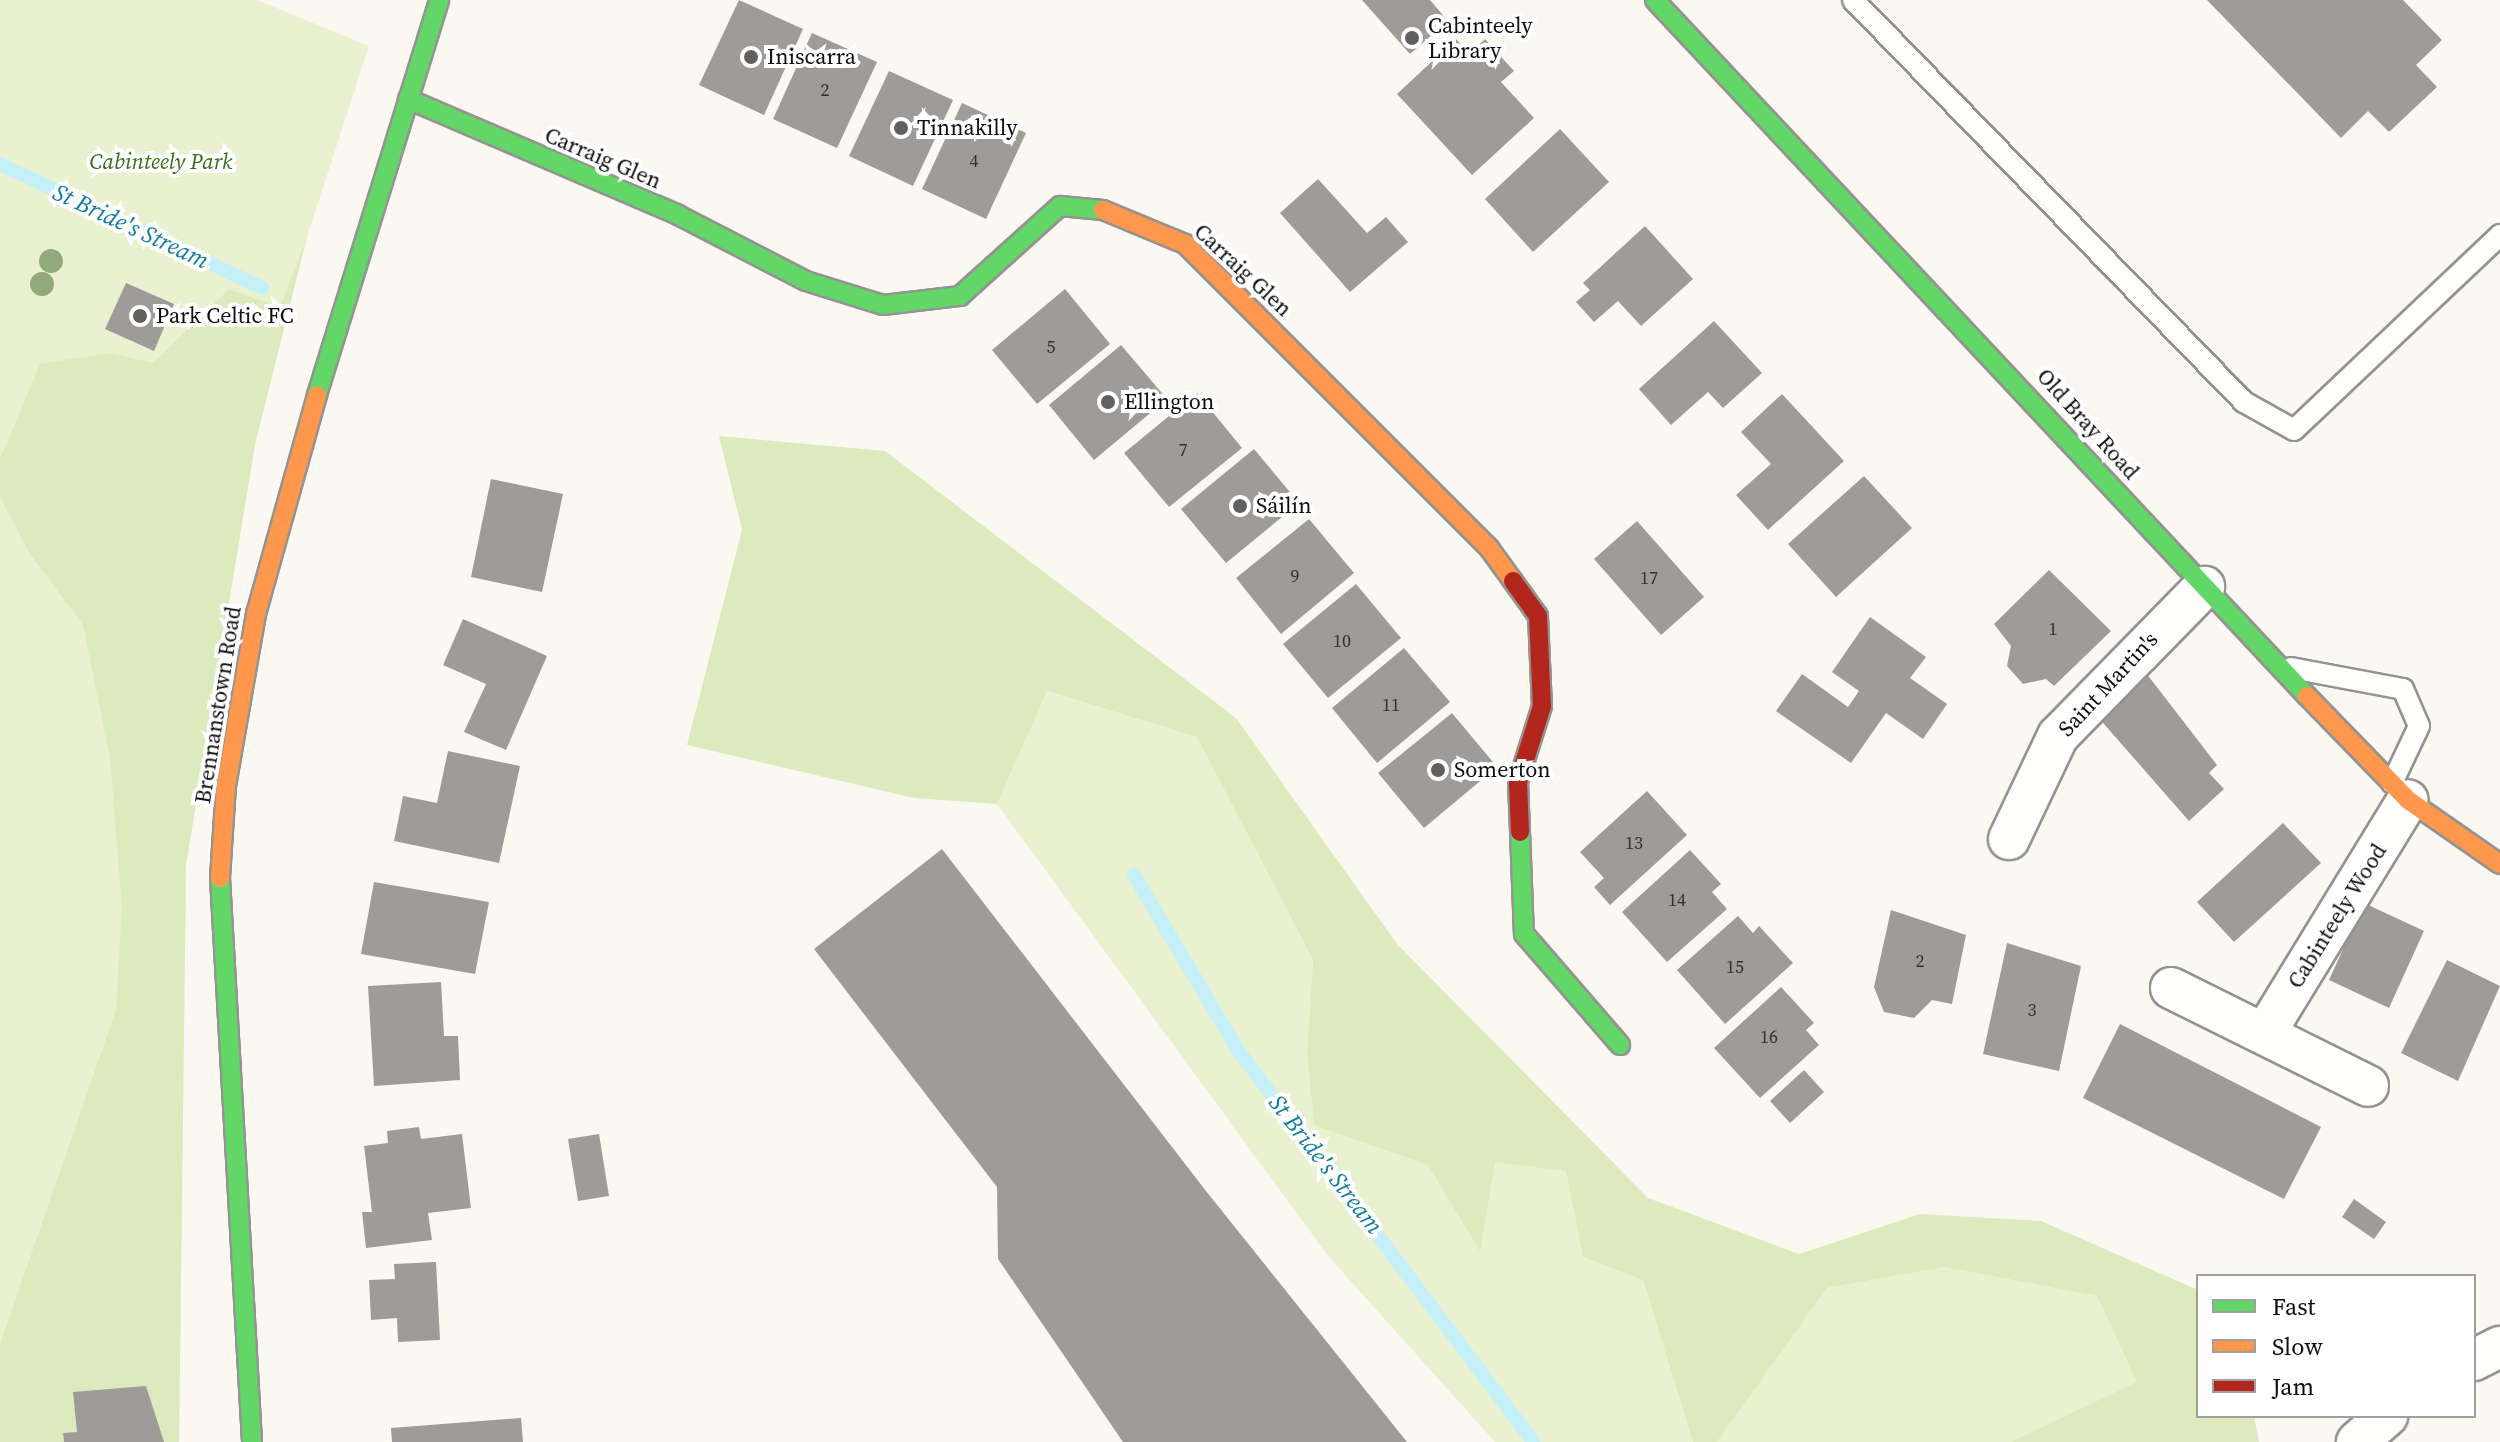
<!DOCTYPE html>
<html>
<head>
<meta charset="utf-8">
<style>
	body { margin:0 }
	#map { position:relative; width:2500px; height:1442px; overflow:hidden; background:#fbf8f2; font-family:"Source Serif 4",serif }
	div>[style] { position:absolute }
	.green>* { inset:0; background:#eaf1d0 }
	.forest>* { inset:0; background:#dceabe }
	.stream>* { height:14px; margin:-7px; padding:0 7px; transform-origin:7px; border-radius:7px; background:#c6f0f8 }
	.building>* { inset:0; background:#9e9b98 }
	.roads { filter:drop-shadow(2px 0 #959391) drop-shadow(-2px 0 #959391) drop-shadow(0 2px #959391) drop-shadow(0 -2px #959391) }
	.lane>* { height:20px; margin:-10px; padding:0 10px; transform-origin:10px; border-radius:10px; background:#fefefd }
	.street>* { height:40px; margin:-20px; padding:0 20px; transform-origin:20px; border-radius:20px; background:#fefefd }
	.fast>* { height:18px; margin:-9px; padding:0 9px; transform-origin:9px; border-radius:9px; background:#63d668 }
	.slow>* { height:18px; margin:-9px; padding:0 9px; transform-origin:9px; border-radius:9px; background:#ff974d }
	.jam>* { height:18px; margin:-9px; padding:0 9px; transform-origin:9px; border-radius:9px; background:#b3261e }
	.trees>* { width:24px; height:24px; margin:-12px; border-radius:50%; background:#90aa7b }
	.dots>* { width:22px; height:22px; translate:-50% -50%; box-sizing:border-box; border:4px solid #fff; border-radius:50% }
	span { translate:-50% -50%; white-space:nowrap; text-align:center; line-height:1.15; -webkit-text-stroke:8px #fff; paint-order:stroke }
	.number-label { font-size:18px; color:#323130 }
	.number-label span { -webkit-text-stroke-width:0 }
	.poi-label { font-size:22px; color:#0e0e0e }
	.left { translate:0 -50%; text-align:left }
	.street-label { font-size:22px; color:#0e0e0e }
	.park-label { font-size:22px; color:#396a1a; font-style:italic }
	.water-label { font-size:24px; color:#0f7ba0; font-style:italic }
	.legend { position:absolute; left:2196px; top:1274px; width:280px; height:144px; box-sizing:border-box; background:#fff; border:2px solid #9f9f9f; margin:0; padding:10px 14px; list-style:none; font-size:24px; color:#0e0e0e }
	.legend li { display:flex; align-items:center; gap:16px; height:40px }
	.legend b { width:40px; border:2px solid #9f9f9f }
</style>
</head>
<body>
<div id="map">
	<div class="green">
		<i style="clip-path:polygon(0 0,257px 0,369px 46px,307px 237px,255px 444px,186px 864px,179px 1442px,0 1442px)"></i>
		<i style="clip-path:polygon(1046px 691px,1197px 737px,1313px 960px,1307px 1052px,1314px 1124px,1428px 1165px,1480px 1249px,1495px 1161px,1566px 1171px,1583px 1257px,1643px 1280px,1693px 1442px,1495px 1442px,1328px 1256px,997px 804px)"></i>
		<i style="clip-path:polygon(1944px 1267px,2097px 1296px,2138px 1383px,2011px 1442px,1717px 1442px,1827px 1288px)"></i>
	</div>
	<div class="forest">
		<i style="clip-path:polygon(307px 237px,255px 444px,186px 865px,179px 1442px,0 1442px,0 1344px,116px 1010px,122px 906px,110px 759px,83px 625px,30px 554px,0 497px,0 459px,40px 364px,109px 353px,153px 363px,229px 289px,280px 308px)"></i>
		<i style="clip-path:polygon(719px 436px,885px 451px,1236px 718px,1397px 944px,1648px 1198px,1799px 1254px,1920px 1214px,2041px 1221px,2198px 1290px,2198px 1416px,2254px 1416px,2259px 1442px,2011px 1442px,2137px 1382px,2097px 1296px,1944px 1267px,1827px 1288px,1717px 1442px,1693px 1442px,1643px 1280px,1583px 1257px,1566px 1171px,1495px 1162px,1480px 1251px,1428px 1165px,1314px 1125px,1307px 1052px,1313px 960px,1197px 737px,1047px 691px,997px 804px,914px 798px,687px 745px,742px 530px)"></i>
	</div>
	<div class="stream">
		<i style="left:0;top:164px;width:290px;rotate:25.3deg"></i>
		<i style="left:1134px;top:875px;width:204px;rotate:59.3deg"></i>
		<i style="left:1238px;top:1050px;width:491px;rotate:53deg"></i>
	</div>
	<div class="building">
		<i style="clip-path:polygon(739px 0,803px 29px,764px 115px,699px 85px)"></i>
		<i style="clip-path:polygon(1362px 0,1430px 0,1448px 21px,1410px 54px)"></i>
		<i style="clip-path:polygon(2207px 0,2403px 0,2442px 40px,2416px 65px,2437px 87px,2389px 132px,2368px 111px,2341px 138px)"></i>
		<i style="clip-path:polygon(812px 33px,877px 62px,837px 148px,773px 119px)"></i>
		<i style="clip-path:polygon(1456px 39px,1469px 54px,1485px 39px,1514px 71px,1501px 82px,1534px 118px,1472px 175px,1397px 94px)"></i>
		<i style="clip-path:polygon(889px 71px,953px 100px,913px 186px,849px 156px)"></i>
		<i style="clip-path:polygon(962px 103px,1026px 133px,986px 219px,922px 189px)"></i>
		<i style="clip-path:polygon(1560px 129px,1609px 182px,1533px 252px,1485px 199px)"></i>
		<i style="clip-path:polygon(1318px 179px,1367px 233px,1386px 217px,1408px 242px,1350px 292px,1280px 213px)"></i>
		<i style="clip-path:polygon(1645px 226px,1693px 279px,1641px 326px,1618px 301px,1594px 322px,1576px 302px,1590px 290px,1583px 283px)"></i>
		<i style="clip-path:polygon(126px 283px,174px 304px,154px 351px,105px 329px)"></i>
		<i style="clip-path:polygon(1065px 289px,1110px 344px,1037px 404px,992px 350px)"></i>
		<i style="clip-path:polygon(1714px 321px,1762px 373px,1723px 408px,1708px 392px,1671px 425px,1639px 389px)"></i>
		<i style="clip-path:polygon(1121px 345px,1167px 399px,1094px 460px,1049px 405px)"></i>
		<i style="clip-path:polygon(1197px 393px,1242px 448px,1169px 507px,1124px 453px)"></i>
		<i style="clip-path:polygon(1782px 394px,1844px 461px,1768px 530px,1736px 495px,1771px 464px,1741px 432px)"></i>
		<i style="clip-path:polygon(1254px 449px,1299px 503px,1226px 563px,1181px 509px)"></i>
		<i style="clip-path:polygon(1864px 476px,1912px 528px,1836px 597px,1788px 544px)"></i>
		<i style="clip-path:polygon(491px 479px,563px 494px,542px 592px,471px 577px)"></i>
		<i style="clip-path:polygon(1309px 519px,1354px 573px,1281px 634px,1236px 578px)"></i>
		<i style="clip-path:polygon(1637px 521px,1704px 597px,1661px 635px,1594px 559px)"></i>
		<i style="clip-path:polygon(2049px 570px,2111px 631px,2054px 686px,2046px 679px,2023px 684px,2007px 666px,2011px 646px,1994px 624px)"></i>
		<i style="clip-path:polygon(1356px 584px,1401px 638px,1328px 698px,1283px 644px)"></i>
		<i style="clip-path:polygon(1870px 617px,1926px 657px,1910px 678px,1947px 704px,1923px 739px,1886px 713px,1851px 763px,1776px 711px,1802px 674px,1848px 707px,1859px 691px,1832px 672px)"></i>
		<i style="clip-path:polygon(463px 619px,547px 656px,506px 750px,464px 732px,486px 684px,443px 665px)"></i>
		<i style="clip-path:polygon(1404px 648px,1450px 702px,1377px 763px,1332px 708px)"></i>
		<i style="clip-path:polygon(2146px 673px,2217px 765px,2209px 773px,2224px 789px,2189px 821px,2097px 716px)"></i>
		<i style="clip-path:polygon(1452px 713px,1497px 767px,1424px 828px,1378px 773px)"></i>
		<i style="clip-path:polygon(448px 751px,520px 766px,499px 863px,394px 841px,403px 796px,437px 803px)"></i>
		<i style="clip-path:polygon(1647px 791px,1687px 835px,1610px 905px,1594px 887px,1604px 878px,1580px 852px)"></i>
		<i style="clip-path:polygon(2283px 823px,2321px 863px,2234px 942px,2197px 902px)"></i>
		<i style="clip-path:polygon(942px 849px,1206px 1191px,1407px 1442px,1123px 1442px,998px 1259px,997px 1187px,814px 949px)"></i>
		<i style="clip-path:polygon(1690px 850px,1721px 884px,1712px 892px,1727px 909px,1667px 962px,1622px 912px)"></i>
		<i style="clip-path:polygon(374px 882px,489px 902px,475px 974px,361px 954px)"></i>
		<i style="clip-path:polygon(2364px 903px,2424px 931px,2389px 1008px,2329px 980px)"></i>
		<i style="clip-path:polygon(1891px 910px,1966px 935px,1952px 1004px,1932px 1000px,1914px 1018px,1884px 1012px,1874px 987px)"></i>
		<i style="clip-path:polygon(1738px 916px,1753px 933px,1759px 926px,1793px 963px,1725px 1024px,1677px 970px)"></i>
		<i style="clip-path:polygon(2007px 943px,2081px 966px,2059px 1071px,1983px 1054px)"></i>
		<i style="clip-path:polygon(2447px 960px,2500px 986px,2458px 1081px,2401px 1053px)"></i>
		<i style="clip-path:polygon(441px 982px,444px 1036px,458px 1036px,460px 1080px,374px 1086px,368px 986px)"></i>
		<i style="clip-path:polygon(1781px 987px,1814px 1023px,1806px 1030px,1819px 1045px,1760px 1098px,1714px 1048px)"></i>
		<i style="clip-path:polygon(2120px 1024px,2321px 1127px,2284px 1199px,2083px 1098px)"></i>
		<i style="clip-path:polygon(1804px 1070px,1824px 1092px,1790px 1123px,1770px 1101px)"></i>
		<i style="clip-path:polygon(419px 1127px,421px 1139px,462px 1134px,471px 1208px,428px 1213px,432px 1240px,366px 1248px,362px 1212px,372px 1212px,364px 1146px,388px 1143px,387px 1131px)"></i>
		<i style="clip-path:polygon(599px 1134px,609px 1196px,578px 1201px,568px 1139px)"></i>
		<i style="clip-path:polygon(2354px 1199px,2386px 1222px,2374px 1239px,2342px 1217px)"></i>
		<i style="clip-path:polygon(436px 1262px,440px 1340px,398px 1342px,397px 1318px,371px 1320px,369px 1280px,395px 1279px,394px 1264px)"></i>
		<i style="clip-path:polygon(146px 1386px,164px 1442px,64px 1442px,63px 1433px,77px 1432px,73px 1392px)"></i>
		<i style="clip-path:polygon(521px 1418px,523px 1442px,392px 1442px,391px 1428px)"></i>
	</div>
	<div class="roads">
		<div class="lane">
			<i style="left:1853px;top:0;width:561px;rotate:45.79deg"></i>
			<i style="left:2244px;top:402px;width:57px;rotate:29.2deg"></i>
			<i style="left:2294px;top:430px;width:284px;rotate:-43.4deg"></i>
			<i style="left:2291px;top:668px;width:114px;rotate:10.6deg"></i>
			<i style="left:2403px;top:689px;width:40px;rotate:66.6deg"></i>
			<i style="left:2419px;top:726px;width:63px;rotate:115.3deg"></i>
		</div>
		<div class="street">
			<i style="left:2009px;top:839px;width:114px;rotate:-64.6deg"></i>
			<i style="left:2058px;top:736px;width:209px;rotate:-45.6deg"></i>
			<i style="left:2171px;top:988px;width:220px;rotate:26.4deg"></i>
			<i style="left:2265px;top:1033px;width:273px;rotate:-58.5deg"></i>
			<i style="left:2474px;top:1360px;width:29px;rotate:-27deg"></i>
			<i style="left:2357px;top:1442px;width:40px;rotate:-41deg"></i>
		</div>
		<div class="fast">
			<i style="left:1655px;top:0;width:954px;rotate:46.87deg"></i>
			<i style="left:408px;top:99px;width:294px;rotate:23.2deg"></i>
			<i style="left:678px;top:215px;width:144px;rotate:27.3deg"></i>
			<i style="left:806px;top:281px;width:81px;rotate:17.3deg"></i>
			<i style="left:883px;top:305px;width:78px;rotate:-6.7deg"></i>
			<i style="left:960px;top:296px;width:135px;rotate:-42deg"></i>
			<i style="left:1060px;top:206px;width:43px;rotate:5.3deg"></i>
			<i style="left:317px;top:395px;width:413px;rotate:-72.8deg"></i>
			<i style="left:1520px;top:832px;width:102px;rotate:87.8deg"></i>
			<i style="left:1524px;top:934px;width:147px;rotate:49.1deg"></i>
			<i style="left:220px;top:878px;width:565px;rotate:86.75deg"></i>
		</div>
		<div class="slow">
			<i style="left:1103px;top:210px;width:89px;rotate:22.5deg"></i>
			<i style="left:1185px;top:244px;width:430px;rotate:45deg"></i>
			<i style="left:1489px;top:548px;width:41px;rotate:54deg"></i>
			<i style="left:2307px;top:696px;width:145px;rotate:45.8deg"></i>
			<i style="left:2408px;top:800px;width:112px;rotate:34.8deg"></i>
			<i style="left:220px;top:878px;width:92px;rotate:-86.3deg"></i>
			<i style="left:226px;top:786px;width:175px;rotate:-80.1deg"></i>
			<i style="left:256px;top:614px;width:227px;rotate:-74.4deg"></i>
		</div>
		<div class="jam">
			<i style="left:1513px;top:581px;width:43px;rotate:54.5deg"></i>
			<i style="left:1538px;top:616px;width:90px;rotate:87.5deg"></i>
			<i style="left:1542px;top:706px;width:80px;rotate:107.5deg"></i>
			<i style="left:1518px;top:782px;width:50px;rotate:87.7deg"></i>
		</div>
	</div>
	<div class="trees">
		<i style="left:51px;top:261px"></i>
		<i style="left:42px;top:284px"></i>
	</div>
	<div class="dots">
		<i style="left:1412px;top:38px;background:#61605e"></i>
		<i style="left:751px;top:57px;background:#61605e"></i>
		<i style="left:901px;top:128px;background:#61605e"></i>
		<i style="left:140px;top:316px;background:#61605e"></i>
		<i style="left:1108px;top:402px;background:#61605e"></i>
		<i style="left:1240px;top:506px;background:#61605e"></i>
		<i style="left:1438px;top:770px;background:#61605e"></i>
	</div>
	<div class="number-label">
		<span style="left:825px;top:90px">2</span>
		<span style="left:974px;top:161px">4</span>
		<span style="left:1051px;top:347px">5</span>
		<span style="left:1183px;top:450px">7</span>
		<span style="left:1295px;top:576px">9</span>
		<span style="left:1649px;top:578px">17</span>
		<span style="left:2053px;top:629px">1</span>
		<span style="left:1342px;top:641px">10</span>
		<span style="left:1391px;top:705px">11</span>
		<span style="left:1634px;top:843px">13</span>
		<span style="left:1677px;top:900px">14</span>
		<span style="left:1920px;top:961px">2</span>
		<span style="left:1735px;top:967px">15</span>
		<span style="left:2032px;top:1010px">3</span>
		<span style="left:1769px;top:1037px">16</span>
	</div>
	<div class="poi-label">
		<span class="left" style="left:1428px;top:38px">Cabinteely<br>Library</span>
		<span class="left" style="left:767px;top:57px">Iniscarra</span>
		<span class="left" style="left:917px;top:128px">Tinnakilly</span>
		<span class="left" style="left:156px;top:316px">Park Celtic FC</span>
		<span class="left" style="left:1124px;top:402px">Ellington</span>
		<span class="left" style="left:1256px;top:506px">Sáilín</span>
		<span class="left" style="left:1454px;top:770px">Somerton</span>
	</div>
	<div class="street-label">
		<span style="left:603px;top:158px;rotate:23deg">Carraig Glen</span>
		<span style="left:1243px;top:270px;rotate:43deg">Carraig Glen</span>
		<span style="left:2088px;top:424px;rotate:48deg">Old Bray Road</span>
		<span style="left:2108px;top:684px;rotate:-47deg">Saint Martin's</span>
		<span style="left:218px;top:705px;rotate:-81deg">Brennanstown Road</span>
		<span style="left:2337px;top:916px;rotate:-58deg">Cabinteely Wood</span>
	</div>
	<div class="park-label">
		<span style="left:161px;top:162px">Cabinteely Park</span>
	</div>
	<div class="water-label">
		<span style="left:131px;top:226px;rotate:25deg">St Bride's Stream</span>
		<span style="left:1326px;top:1164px;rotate:52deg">St Bride's Stream</span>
	</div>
	<ul class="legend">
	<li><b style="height:10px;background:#63d668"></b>Fast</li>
	<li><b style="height:10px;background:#ff974d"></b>Slow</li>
	<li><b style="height:10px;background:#b3261e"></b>Jam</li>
	</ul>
</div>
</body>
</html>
